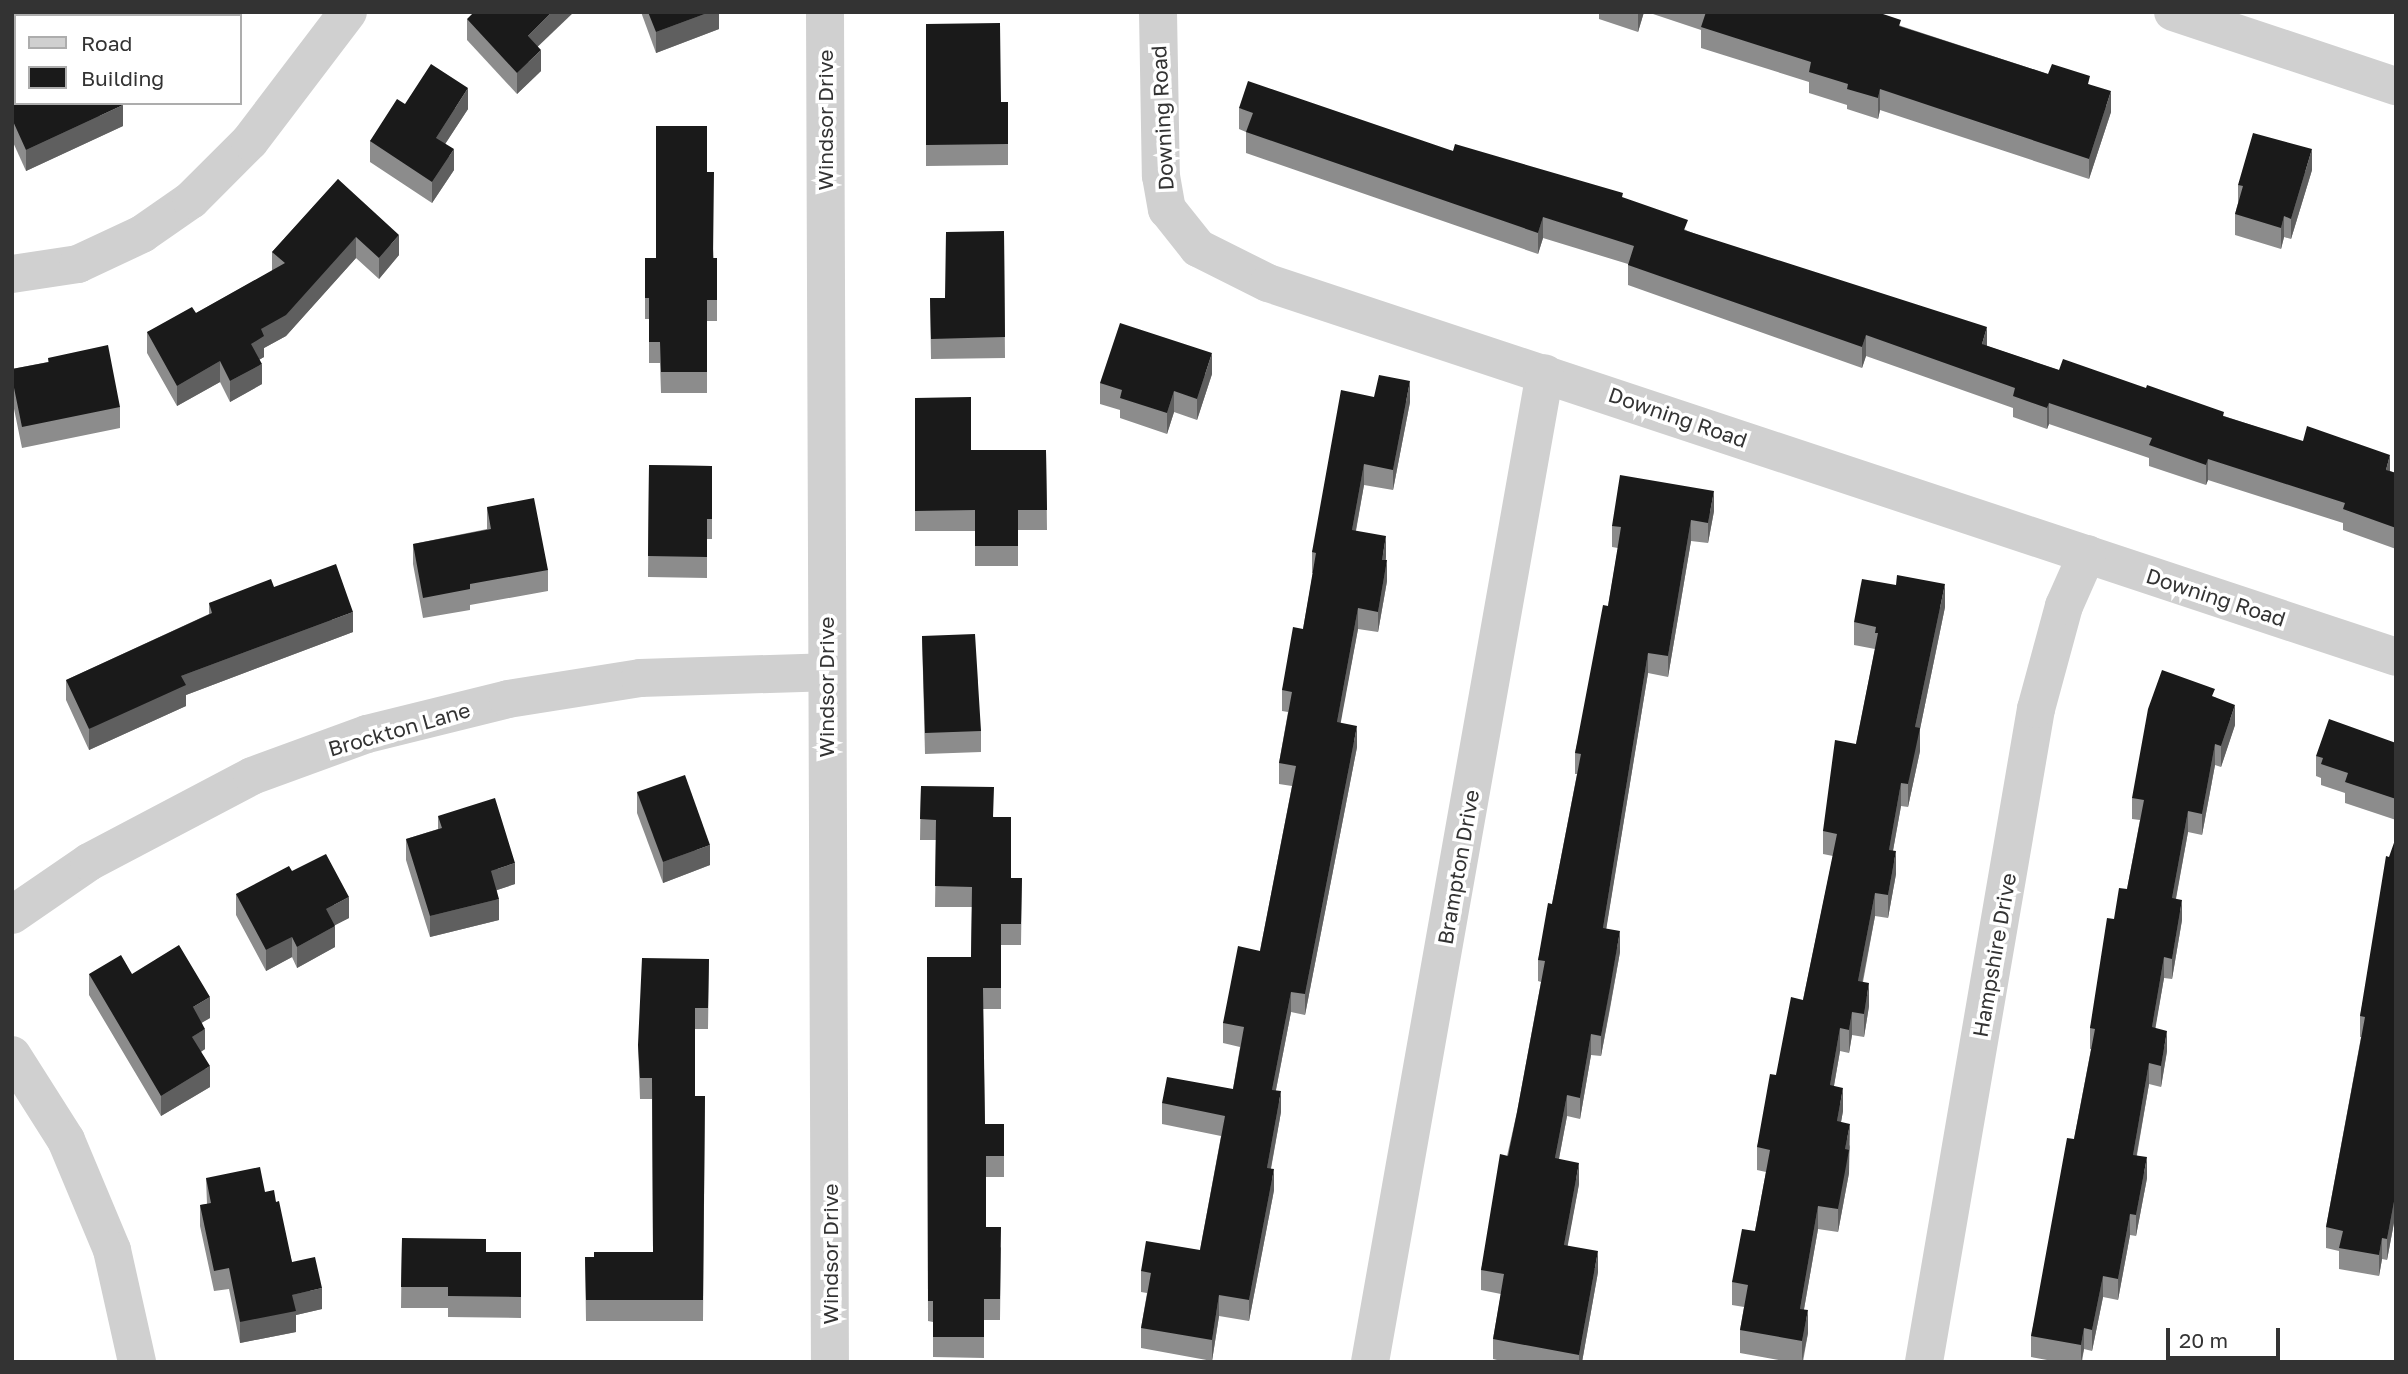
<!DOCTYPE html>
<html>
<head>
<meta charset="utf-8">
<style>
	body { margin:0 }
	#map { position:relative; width:2408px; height:1374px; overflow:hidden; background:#fff; font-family:"Golos Text",sans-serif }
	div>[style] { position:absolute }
	.minor>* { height:38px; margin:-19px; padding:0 19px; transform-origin:19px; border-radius:19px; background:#d0d0d0 }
	.wall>* { inset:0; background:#8c8c8c }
	.shaded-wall>* { inset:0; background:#5f5f5f }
	.building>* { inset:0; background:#1a1a1a }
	span { translate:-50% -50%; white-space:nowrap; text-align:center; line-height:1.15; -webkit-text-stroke:7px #fff; paint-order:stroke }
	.street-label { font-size:21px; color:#333 }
	.frame { position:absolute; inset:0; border:14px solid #333; pointer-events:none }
	.legend { position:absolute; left:14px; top:14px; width:228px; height:91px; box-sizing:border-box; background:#fff; border:2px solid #adadad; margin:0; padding:9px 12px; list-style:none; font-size:21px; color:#333 }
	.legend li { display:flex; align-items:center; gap:14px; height:35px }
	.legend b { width:35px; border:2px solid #adadad }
	.scale { position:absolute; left:2166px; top:1328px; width:114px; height:32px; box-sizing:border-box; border:4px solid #333; border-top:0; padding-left:9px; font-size:21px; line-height:24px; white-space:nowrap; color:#333; -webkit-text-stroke:5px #fff; paint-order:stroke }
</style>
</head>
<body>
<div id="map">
	<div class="minor">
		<i style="left:825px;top:12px;width:1350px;rotate:89.79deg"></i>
		<i style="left:1158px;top:12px;width:164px;rotate:89deg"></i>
		<i style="left:1161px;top:176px;width:34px;rotate:80deg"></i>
		<i style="left:1167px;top:209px;width:50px;rotate:51.5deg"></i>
		<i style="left:1198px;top:248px;width:78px;rotate:26.6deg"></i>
		<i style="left:1268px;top:283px;width:1188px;rotate:18.34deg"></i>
		<i style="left:2173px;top:12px;width:235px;rotate:18.4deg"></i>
		<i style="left:12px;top:274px;width:67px;rotate:-8.6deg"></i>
		<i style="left:78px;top:264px;width:71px;rotate:-25.1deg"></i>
		<i style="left:142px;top:234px;width:60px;rotate:-34.8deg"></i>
		<i style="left:191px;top:200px;width:83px;rotate:-45deg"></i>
		<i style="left:250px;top:141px;width:162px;rotate:-52.8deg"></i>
		<i style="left:12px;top:915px;width:93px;rotate:-34.5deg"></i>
		<i style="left:89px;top:862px;width:184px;rotate:-27.8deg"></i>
		<i style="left:252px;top:776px;width:122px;rotate:-20.1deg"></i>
		<i style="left:367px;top:734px;width:145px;rotate:-13.9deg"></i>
		<i style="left:508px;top:699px;width:134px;rotate:-9deg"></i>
		<i style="left:640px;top:678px;width:186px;rotate:-1.8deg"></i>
		<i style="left:12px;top:1055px;width:101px;rotate:57.6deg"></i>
		<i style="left:66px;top:1140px;width:119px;rotate:67.3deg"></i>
		<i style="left:112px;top:1250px;width:115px;rotate:77.4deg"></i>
		<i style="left:1370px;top:1362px;width:1004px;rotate:-79.97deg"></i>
		<i style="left:1924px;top:1362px;width:663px;rotate:-80.27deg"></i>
		<i style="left:2036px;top:709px;width:107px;rotate:-74.8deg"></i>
		<i style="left:2064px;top:606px;width:57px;rotate:-66.1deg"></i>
	</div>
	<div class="wall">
		<i style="clip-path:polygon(641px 12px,719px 12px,719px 29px,656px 53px)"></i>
		<i style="clip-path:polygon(1599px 12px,1644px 12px,1638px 32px,1599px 19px)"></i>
		<i style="clip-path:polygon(1647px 12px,1877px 12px,1901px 26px,2048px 74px,2090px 85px,2111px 112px,2089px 179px,1880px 110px,1878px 119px,1847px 109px,1847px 105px,1809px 93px,1809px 82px,1701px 48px,1701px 30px)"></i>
		<i style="clip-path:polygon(467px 19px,541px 71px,517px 94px,467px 40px)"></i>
		<i style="clip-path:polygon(926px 24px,1001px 102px,1008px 102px,1008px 165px,926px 166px)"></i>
		<i style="clip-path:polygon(12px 76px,123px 126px,26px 171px,12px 140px)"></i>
		<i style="clip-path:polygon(405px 104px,468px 109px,445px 144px,454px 170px,432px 203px,370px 162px,370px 141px)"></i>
		<i style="clip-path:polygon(1239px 108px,1453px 151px,1623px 198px,1688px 231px,1987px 346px,2059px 370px,2224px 416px,2396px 473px,2396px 549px,2343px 530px,2343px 523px,2208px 480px,2206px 485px,2149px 466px,2149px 458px,2049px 424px,2047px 429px,2013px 417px,2013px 408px,1866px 356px,1862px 368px,1628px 285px,1628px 264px,1543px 238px,1538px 254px,1246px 153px,1246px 132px,1239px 129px)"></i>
		<i style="clip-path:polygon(2312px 170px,2291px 239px,2284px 237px,2281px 249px,2235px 235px,2235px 214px,2238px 203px,2238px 185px)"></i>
		<i style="clip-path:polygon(707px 172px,717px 300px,717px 321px,707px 321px,707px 393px,661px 393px,660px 363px,649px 363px,649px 319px,645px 319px,645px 258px,656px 258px)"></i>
		<i style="clip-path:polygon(338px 179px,399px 255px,379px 279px,356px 258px,286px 336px,264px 348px,264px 357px,259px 360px,262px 384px,230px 402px,220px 382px,177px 406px,147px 353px,147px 332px,196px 313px,272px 271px,272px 252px)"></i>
		<i style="clip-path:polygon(1004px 231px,1005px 358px,931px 359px,930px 298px,945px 298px)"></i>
		<i style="clip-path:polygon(48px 358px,120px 407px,120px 428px,22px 448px,12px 399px,12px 369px,48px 362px)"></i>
		<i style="clip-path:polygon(1212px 374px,1197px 420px,1174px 412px,1167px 434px,1120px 418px,1120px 410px,1100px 404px,1100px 383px)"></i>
		<i style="clip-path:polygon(1374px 397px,1410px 402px,1393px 490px,1364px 485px,1356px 531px,1386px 557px,1387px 581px,1378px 632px,1358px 629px,1340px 723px,1357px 747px,1305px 1015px,1291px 1012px,1276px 1090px,1281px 1112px,1271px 1169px,1274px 1190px,1249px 1321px,1219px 1316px,1212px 1361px,1141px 1348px,1141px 1328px,1147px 1293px,1141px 1292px,1141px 1271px,1200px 1250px,1221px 1136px,1162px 1124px,1162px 1103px,1233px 1089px,1240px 1047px,1223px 1043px,1223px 1023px,1260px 951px,1292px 786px,1279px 784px,1279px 763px,1288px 712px,1282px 711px,1282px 690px,1303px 629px,1313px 573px,1312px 573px,1312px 552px)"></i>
		<i style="clip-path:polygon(915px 398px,971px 450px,1046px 450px,1047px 530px,1018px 530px,1018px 566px,975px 566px,975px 531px,915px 531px)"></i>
		<i style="clip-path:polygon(649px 465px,712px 466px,712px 539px,707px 539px,707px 578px,648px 577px)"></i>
		<i style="clip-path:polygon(487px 507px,548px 570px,548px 591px,470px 605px,470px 610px,423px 618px,413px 564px,413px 544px,487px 529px)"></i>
		<i style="clip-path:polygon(1714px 511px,1708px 543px,1691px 541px,1668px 677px,1648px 673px,1606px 929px,1620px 952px,1610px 1009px,1601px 1056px,1591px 1055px,1580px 1119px,1567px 1116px,1559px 1159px,1579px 1184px,1567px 1246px,1598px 1272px,1582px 1362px,1505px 1362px,1493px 1359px,1493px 1339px,1501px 1294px,1481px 1290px,1481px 1270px,1517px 1112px,1541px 982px,1538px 981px,1538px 960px,1552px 904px,1577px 774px,1575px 774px,1575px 753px,1608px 606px,1618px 548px,1612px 547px,1612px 526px)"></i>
		<i style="clip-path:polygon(274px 587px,353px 632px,186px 695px,186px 706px,89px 750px,66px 700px,66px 680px,209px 614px,209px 603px)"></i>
		<i style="clip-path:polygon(1945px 607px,1920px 729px,1920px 751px,1908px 807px,1901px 806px,1893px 850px,1896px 874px,1888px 918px,1875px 916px,1863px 982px,1869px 1006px,1864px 1037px,1852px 1035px,1849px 1053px,1840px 1051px,1834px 1086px,1843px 1111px,1841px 1122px,1850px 1147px,1849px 1153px,1849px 1173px,1838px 1232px,1818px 1229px,1804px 1309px,1808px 1333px,1803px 1362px,1789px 1362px,1740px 1353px,1740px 1330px,1744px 1307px,1732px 1305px,1732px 1282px,1755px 1231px,1766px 1172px,1757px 1170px,1757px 1147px,1776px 1075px,1803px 1000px,1833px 856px,1823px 854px,1823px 831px,1856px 744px,1875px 649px,1854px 645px,1854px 622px)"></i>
		<i style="clip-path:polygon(922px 636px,981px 731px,981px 752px,925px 754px)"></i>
		<i style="clip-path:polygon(2215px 697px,2235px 725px,2221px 767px,2215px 765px,2202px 835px,2188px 832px,2176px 899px,2182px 920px,2172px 979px,2164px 978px,2155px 1028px,2167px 1051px,2161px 1087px,2149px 1084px,2137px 1155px,2147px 1178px,2136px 1236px,2130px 1235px,2118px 1300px,2103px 1297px,2092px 1351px,2084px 1349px,2082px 1362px,2058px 1362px,2031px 1357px,2031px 1336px,2074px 1139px,2091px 1049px,2090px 1049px,2090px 1028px,2127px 889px,2140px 820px,2132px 819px,2132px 798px)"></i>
		<i style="clip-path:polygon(2396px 743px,2396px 820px,2345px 803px,2345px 793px,2321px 785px,2321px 778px,2316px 776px,2316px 756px)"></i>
		<i style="clip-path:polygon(921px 786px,994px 817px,1011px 878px,1022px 878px,1021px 945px,1001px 945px,1001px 1009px,983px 1009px,985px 1124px,1004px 1156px,1004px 1177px,986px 1177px,986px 1227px,1001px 1248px,1000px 1320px,984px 1320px,984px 1358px,933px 1357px,933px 1322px,928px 1321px,927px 957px,971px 957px,972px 907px,935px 907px,936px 840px,920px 840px)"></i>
		<i style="clip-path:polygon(637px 792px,710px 865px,663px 883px,637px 813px)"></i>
		<i style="clip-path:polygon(438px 816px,515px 884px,497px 890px,499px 920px,430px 937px,406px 860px,406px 839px,438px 829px)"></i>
		<i style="clip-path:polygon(2396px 837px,2396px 1212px,2387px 1260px,2382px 1259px,2379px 1276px,2339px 1269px,2339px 1251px,2326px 1248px,2326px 1227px,2361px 1037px,2360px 1037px,2360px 1016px)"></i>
		<i style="clip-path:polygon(292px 871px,349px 918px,334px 925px,335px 947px,297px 968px,292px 957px,266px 971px,236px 915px,236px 894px)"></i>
		<i style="clip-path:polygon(709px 959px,708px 1029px,695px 1029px,695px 1096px,705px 1096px,703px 1321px,586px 1321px,585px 1257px,594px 1257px,653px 1252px,652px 1099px,640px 1099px,638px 1045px)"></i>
		<i style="clip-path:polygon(89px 974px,132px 974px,210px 1018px,202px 1022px,205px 1049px,201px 1052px,210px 1087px,161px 1116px,89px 995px)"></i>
		<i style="clip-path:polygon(206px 1178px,265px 1192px,276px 1202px,292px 1262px,322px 1309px,296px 1315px,296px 1332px,240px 1343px,229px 1289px,214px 1291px,200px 1226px,200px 1205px,207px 1204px)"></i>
		<i style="clip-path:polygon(402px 1238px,486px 1252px,521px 1252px,521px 1318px,448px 1317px,448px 1308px,401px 1308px)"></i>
	</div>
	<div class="shaded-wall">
		<i style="clip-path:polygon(188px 12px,204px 12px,201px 16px,186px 16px)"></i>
		<i style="clip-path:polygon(552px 12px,574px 12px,528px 56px,528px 36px)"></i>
		<i style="clip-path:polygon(710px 12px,719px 12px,719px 29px,656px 53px,656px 32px)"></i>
		<i style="clip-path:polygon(1638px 12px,1644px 12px,1638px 32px)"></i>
		<i style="clip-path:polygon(541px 50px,541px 71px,517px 94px,517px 73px)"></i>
		<i style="clip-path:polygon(468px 88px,468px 109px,436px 158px,436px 138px)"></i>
		<i style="clip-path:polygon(1880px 89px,1880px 110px,1878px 119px,1878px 98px)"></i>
		<i style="clip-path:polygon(2111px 91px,2111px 112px,2089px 179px,2089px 159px)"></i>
		<i style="clip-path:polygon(123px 105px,123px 126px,26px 171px,26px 150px)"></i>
		<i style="clip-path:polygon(454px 149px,454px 170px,432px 203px,432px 182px)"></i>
		<i style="clip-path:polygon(2312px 149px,2312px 170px,2291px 239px,2291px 219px)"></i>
		<i style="clip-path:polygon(2284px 216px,2284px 237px,2281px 249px,2281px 228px)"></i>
		<i style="clip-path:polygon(1543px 217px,1543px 238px,1538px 254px,1538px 233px)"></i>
		<i style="clip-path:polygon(399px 235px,399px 255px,379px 279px,379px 258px)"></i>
		<i style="clip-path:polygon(356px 237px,356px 258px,286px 336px,264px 348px,264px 357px,251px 364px,251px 344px,261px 329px)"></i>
		<i style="clip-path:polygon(1987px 327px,1987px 348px,1982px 344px)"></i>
		<i style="clip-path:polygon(1866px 335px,1866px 356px,1862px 368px,1862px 347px)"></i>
		<i style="clip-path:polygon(1212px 353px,1212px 374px,1197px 420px,1197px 399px)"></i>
		<i style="clip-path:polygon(220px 361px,220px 382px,177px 406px,177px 386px)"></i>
		<i style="clip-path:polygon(262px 364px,262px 384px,230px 402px,230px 381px)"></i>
		<i style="clip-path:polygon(1410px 381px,1410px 402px,1393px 490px,1393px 470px)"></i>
		<i style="clip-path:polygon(1174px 391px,1174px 412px,1167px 434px,1167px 413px)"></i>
		<i style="clip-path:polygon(2049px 403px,2049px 424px,2047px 429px,2047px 408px)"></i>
		<i style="clip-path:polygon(2390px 455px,2390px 476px,2386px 470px)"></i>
		<i style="clip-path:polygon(2208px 459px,2208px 480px,2206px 485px,2206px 465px)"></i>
		<i style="clip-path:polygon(1364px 464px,1364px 485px,1352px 551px,1352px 530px)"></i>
		<i style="clip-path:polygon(1714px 491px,1714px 511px,1708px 543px,1708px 523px)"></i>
		<i style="clip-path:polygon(1691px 520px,1691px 541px,1668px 677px,1668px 656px)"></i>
		<i style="clip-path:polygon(1386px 536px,1386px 557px,1382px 580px,1382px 560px)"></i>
		<i style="clip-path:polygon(1387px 560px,1387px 581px,1378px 632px,1378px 612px)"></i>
		<i style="clip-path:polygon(1945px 584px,1945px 607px,1920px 729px,1920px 751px,1908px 807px,1908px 784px,1915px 727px)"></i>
		<i style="clip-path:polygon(1358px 608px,1358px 629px,1337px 743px,1337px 722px)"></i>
		<i style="clip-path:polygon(353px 612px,353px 632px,186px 695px,186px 706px,89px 750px,89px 729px,181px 676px)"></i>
		<i style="clip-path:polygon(1648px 653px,1648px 673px,1603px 949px,1603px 928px)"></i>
		<i style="clip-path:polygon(2235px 705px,2235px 725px,2221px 767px,2221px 746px)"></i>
		<i style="clip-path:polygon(1357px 726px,1357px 747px,1305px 1015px,1305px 994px)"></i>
		<i style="clip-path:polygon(2215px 744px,2215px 765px,2202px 835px,2202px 814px)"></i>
		<i style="clip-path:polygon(1901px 783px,1901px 806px,1889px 873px,1889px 850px)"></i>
		<i style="clip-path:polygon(2188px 811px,2188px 832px,2172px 919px,2172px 898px)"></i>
		<i style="clip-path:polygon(710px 845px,710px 865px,663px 883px,663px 862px)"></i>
		<i style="clip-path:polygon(1896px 851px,1896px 874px,1888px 918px,1888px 895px)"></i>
		<i style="clip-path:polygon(515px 863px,515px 884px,491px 892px,491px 871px)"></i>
		<i style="clip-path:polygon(1875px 893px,1875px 916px,1858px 1004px,1858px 981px)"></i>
		<i style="clip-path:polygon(349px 897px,349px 918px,326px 930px,326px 909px)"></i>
		<i style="clip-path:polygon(499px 899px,499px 920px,430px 937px,430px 916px)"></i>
		<i style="clip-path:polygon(2182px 900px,2182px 920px,2172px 979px,2172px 959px)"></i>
		<i style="clip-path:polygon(335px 926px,335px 947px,297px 968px,297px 947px)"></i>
		<i style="clip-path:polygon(1620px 931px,1620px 952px,1601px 1056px,1601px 1036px)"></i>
		<i style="clip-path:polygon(292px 937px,292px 957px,266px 971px,266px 950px)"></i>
		<i style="clip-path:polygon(2164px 957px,2164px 978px,2152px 1048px,2152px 1027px)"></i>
		<i style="clip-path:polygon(1869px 983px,1869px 1006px,1864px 1037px,1864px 1014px)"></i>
		<i style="clip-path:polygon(1291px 992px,1291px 1012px,1272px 1110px,1272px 1090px)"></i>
		<i style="clip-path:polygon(210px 997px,210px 1018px,193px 1028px,193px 1007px)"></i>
		<i style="clip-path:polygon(1852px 1012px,1852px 1035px,1849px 1053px,1849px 1030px)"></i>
		<i style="clip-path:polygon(1840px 1028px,1840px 1051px,1830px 1108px,1830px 1085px)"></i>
		<i style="clip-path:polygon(205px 1029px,205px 1049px,192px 1057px,192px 1037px)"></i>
		<i style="clip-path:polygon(2167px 1031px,2167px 1051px,2161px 1087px,2161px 1066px)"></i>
		<i style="clip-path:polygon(1591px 1034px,1591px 1055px,1580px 1119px,1580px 1098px)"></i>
		<i style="clip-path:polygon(2149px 1063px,2149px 1084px,2133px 1175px,2133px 1155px)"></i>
		<i style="clip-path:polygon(210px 1066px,210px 1087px,161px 1116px,161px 1096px)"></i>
		<i style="clip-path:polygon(1843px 1088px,1843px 1111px,1837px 1144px,1837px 1121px)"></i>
		<i style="clip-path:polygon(1281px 1091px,1281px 1112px,1267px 1189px,1267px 1168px)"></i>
		<i style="clip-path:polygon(1567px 1095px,1567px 1116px,1555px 1179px,1555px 1158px)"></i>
		<i style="clip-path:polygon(1850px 1124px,1849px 1173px,1838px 1232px,1838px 1209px,1845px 1149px)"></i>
		<i style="clip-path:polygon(2147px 1157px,2147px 1178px,2136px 1236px,2136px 1215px)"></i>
		<i style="clip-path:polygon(1579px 1163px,1579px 1184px,1564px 1266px,1564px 1245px)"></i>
		<i style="clip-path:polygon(1274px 1169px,1274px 1190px,1249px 1321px,1249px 1300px)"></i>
		<i style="clip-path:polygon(2396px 1191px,2396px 1212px,2387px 1260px,2387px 1239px)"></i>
		<i style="clip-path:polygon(1818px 1206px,1818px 1229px,1800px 1332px,1800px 1309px)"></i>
		<i style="clip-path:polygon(2130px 1214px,2130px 1235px,2118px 1300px,2118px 1279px)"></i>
		<i style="clip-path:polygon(2382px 1238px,2382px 1259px,2379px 1276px,2379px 1255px)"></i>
		<i style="clip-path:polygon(1598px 1251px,1598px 1272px,1582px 1362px,1579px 1362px,1579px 1355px)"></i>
		<i style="clip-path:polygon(2103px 1276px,2103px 1297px,2092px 1351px,2092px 1330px)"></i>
		<i style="clip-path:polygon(322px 1288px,322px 1309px,296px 1315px,296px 1332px,240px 1343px,240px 1322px,292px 1295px)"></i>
		<i style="clip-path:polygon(1219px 1295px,1219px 1316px,1212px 1361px,1212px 1340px)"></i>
		<i style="clip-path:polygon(1808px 1310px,1808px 1333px,1802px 1362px,1802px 1341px)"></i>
		<i style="clip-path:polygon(2084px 1328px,2084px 1349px,2081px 1362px,2081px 1345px)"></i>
	</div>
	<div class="building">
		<i style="clip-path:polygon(120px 12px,188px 12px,186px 16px,182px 15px,181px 16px,120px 16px,118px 15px)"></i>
		<i style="clip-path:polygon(474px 12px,552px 12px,528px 36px,541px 50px,517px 73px,467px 19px)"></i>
		<i style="clip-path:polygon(648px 12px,710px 12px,656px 32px)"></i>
		<i style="clip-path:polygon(1706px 12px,1877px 12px,1901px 20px,1899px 26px,2048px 74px,2052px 64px,2090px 76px,2088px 84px,2111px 91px,2089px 159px,1880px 89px,1878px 98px,1847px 89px,1848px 84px,1809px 72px,1811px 62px,1701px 27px)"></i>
		<i style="clip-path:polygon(1000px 23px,1001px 102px,1008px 102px,1008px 144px,926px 145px,926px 24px)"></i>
		<i style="clip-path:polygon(431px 64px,468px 88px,436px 138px,454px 149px,432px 182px,370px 141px,397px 99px,405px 104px)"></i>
		<i style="clip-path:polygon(16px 74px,16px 103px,122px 103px,123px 105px,26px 150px,12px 119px,12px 76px)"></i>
		<i style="clip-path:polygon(1248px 81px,1453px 151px,1455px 144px,1623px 193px,1622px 197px,1688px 220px,1684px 230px,1984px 326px,1987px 327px,1982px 344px,2059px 370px,2063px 359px,2146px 388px,2147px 385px,2224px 412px,2223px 416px,2303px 441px,2307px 426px,2390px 455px,2386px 470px,2396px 473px,2396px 528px,2343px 509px,2345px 503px,2208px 459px,2206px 465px,2149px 445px,2152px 438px,2049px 403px,2047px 408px,2013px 396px,2015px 388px,1866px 335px,1862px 347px,1628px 265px,1634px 246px,1543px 217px,1538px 233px,1246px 132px,1253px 113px,1239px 108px)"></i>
		<i style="clip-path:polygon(656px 126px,707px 126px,707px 172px,714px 172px,713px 258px,717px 258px,717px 300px,707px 300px,707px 372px,661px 372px,660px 342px,649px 342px,649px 298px,645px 298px,645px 258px,656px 258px)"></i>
		<i style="clip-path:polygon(2253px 133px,2312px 149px,2291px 219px,2284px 216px,2281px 228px,2235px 214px,2243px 186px,2238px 185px)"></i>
		<i style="clip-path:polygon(338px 179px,399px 235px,379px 258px,356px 237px,286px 315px,261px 329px,264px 336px,251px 344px,262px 364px,230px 381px,220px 361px,177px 386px,147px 332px,192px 307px,196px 313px,285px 263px,272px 252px)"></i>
		<i style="clip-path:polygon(1004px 231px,1005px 337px,931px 339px,930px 298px,945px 298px,946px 232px)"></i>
		<i style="clip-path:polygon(1120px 323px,1212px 353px,1197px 399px,1174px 391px,1167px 413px,1120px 398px,1122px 390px,1100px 383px)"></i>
		<i style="clip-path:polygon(108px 345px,120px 407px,22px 427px,12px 378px,12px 369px,49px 362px,48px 358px)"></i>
		<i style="clip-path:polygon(1379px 375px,1410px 381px,1393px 470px,1364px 464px,1352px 530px,1386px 536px,1382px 560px,1387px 560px,1378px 612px,1358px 608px,1337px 722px,1357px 726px,1305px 994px,1291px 992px,1272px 1090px,1281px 1091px,1267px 1168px,1274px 1169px,1249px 1300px,1219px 1295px,1212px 1340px,1141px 1328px,1151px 1273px,1141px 1271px,1146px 1241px,1200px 1250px,1225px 1116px,1162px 1103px,1167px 1077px,1233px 1089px,1244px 1027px,1223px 1023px,1238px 946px,1260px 951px,1296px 766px,1279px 763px,1292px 692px,1282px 690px,1293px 627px,1303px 629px,1316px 553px,1312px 552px,1341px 390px,1374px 397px)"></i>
		<i style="clip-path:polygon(971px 397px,971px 450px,1046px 450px,1047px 510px,1018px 510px,1018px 546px,975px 546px,975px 510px,915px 511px,915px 398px)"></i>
		<i style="clip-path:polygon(649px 465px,712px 466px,712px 519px,707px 519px,707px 557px,648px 556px)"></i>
		<i style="clip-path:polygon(1620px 475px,1714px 491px,1708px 523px,1691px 520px,1668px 656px,1648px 653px,1603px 928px,1620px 931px,1610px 988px,1601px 1036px,1591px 1034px,1580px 1098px,1567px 1095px,1555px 1158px,1579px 1163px,1564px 1245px,1598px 1251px,1579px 1355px,1493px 1339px,1504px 1274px,1481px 1270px,1500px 1154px,1508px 1156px,1517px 1112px,1545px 961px,1538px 960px,1548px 903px,1552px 904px,1581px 754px,1575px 753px,1603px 605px,1608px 606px,1621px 527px,1612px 526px)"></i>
		<i style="clip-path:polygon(534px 498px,548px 570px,470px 584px,470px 589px,423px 598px,413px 544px,491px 529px,487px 507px)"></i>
		<i style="clip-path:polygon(336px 564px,353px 612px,181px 676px,186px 685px,89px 729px,66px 680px,212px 613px,209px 603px,271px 579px,274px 587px)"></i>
		<i style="clip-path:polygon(1897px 575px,1945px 584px,1915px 727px,1920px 728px,1908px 784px,1901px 783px,1889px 850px,1896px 851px,1888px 895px,1875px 893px,1858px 981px,1869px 983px,1864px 1014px,1852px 1012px,1849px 1030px,1840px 1028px,1830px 1085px,1843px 1088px,1837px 1121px,1850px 1124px,1845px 1149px,1849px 1150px,1838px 1209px,1818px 1206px,1800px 1309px,1808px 1310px,1802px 1341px,1740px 1330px,1748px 1285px,1732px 1282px,1742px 1229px,1755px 1231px,1770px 1150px,1757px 1147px,1770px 1074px,1776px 1075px,1791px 997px,1803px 1000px,1837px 834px,1823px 831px,1835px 740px,1856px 744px,1878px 633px,1875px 633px,1876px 627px,1854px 622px,1860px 589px,1862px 579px,1896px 585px)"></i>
		<i style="clip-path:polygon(975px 634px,981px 731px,925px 733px,922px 636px)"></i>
		<i style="clip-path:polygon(2162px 670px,2215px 689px,2212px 696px,2235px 705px,2221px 746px,2215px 744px,2202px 814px,2188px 811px,2172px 898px,2182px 900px,2172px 959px,2164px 957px,2152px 1027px,2167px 1031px,2161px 1066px,2149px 1063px,2133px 1155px,2147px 1157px,2136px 1215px,2130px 1214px,2118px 1279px,2103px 1276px,2092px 1330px,2084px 1328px,2081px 1345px,2031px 1336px,2067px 1138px,2074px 1139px,2095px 1029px,2090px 1028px,2107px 918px,2114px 919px,2119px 888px,2127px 889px,2144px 800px,2132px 798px,2148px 709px)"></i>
		<i style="clip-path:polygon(2329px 719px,2396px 743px,2396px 799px,2345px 782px,2348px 773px,2321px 764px,2323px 758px,2316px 756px)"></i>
		<i style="clip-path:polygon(685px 775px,710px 845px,663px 862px,637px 792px)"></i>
		<i style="clip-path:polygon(921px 786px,994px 787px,993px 817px,1011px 817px,1011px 878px,1022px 878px,1021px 924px,1001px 924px,1001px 988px,983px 988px,985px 1124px,1004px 1124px,1004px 1156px,986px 1156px,986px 1227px,1001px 1227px,1000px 1299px,984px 1299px,984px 1337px,933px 1337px,933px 1301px,928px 1301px,927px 957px,971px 957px,972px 887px,935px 886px,936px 820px,920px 819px)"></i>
		<i style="clip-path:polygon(495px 798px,515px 863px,491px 871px,499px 899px,430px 916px,406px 839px,442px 828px,438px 816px)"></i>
		<i style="clip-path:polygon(2396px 837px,2396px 1191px,2387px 1239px,2382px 1238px,2379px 1255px,2339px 1248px,2343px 1231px,2326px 1227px,2365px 1017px,2360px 1016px,2386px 856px,2389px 857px)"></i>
		<i style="clip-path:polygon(326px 854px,349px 897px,326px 909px,335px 926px,297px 947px,292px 937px,266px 950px,236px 894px,289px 866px,292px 871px)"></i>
		<i style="clip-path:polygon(179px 945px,210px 997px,193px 1007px,205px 1029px,192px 1037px,210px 1066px,161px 1096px,89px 974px,121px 955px,132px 974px)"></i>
		<i style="clip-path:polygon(642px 958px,709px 959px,708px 1008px,695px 1008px,695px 1096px,705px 1096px,703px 1300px,586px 1300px,585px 1257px,594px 1257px,594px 1252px,653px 1252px,652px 1078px,640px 1078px,638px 1045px)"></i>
		<i style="clip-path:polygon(260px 1167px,265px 1192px,274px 1190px,276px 1202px,279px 1201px,292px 1262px,315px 1257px,322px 1288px,292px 1295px,296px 1311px,240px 1322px,229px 1268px,214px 1271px,200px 1205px,211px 1203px,206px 1178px)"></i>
		<i style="clip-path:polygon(402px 1238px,486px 1239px,486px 1252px,521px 1252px,521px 1297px,448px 1296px,448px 1287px,401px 1287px)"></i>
	</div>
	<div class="street-label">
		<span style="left:1162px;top:118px;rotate:-93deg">Downing Road</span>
		<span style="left:825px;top:120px;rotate:-90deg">Windsor Drive</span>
		<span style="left:1678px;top:417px;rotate:19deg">Downing Road</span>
		<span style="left:2216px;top:597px;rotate:18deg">Downing Road</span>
		<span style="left:826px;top:687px;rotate:-90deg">Windsor Drive</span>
		<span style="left:399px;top:729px;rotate:-16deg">Brockton Lane</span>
		<span style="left:1458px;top:867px;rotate:-80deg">Brampton Drive</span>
		<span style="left:1994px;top:955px;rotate:-80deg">Hampshire Drive</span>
		<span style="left:830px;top:1254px;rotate:-90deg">Windsor Drive</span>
	</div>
	<div class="frame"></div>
	<ul class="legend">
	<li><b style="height:9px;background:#d0d0d0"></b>Road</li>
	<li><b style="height:19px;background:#1a1a1a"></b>Building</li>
	</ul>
	<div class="scale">20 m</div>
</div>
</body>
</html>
